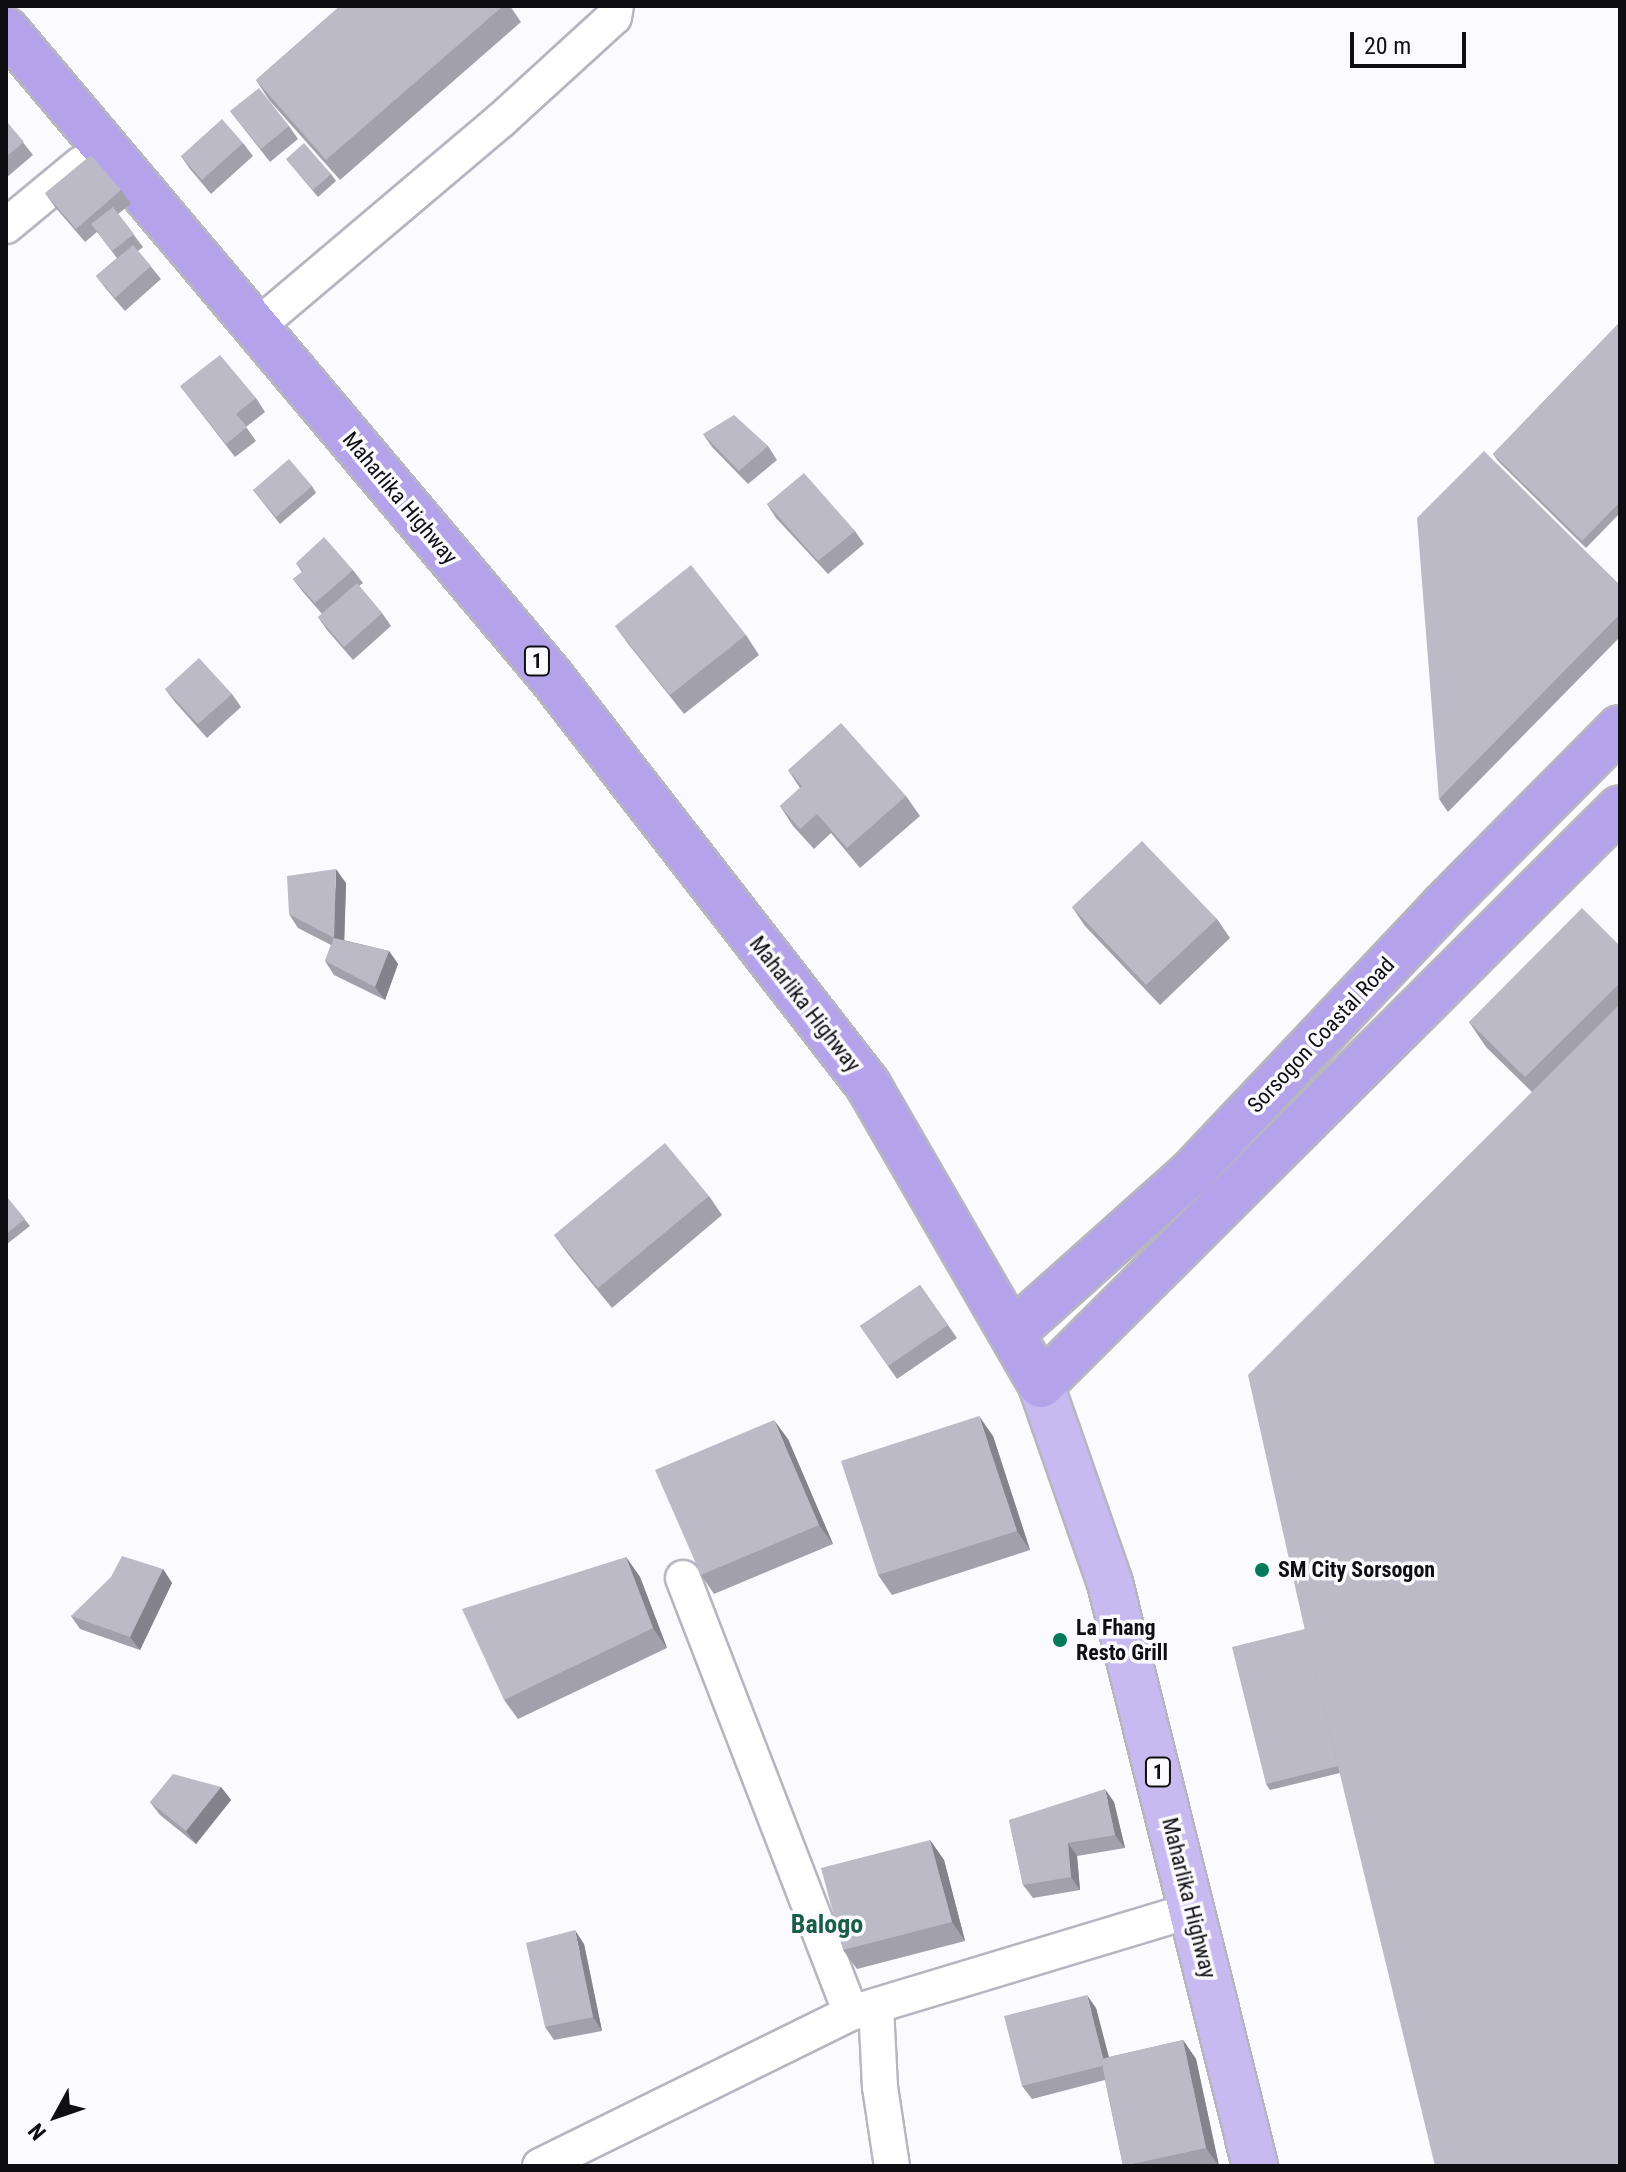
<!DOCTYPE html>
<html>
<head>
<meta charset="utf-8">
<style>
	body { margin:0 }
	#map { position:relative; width:1626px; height:2172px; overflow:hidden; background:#fbfaff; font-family:"Roboto Condensed",sans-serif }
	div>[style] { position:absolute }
	.roads { filter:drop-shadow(2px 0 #b6b5c0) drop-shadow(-2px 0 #b6b5c0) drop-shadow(0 2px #b6b5c0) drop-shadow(0 -2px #b6b5c0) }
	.minor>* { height:34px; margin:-17px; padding:0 17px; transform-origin:17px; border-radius:17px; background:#fff }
	.primary>* { height:44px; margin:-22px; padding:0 22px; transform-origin:22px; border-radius:22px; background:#c7baf0 }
	.trunk>* { height:44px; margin:-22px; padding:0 22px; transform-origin:22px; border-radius:22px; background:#b4a3eb }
	.wall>* { inset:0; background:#a2a0aa }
	.shaded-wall>* { inset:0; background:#84828b }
	.building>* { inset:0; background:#bcbac6 }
	.dots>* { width:22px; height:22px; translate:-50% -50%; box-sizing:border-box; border:4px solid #fbfaff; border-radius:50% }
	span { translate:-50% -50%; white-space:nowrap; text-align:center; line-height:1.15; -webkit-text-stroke:7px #fbfaff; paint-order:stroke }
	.shield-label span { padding:2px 6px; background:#fbfaff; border:2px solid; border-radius:6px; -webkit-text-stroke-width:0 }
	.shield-label { font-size:20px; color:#0f0e12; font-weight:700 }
	.street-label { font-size:22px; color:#0f0e12 }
	.poi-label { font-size:22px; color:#0f0e12; font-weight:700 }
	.left { translate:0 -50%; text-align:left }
	.quarter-label { font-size:26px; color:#195f46; font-weight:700 }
	.frame { position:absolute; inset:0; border:8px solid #0f0e12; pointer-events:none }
	.north { position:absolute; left:16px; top:2076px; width:80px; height:80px; -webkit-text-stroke:6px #fbfaff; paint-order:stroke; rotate:230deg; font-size:22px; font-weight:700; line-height:32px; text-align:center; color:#0f0e12 }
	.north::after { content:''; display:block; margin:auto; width:28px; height:36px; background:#0f0e12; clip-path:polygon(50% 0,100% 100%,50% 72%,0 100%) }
	.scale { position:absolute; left:1350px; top:32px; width:116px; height:36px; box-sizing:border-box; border:4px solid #0f0e12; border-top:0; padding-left:10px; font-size:24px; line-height:28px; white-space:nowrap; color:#0f0e12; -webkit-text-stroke:6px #fbfaff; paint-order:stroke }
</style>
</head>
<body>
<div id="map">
	<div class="roads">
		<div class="minor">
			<i style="left:6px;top:226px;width:97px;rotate:-39.6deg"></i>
			<i style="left:255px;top:328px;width:321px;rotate:-40.2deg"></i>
			<i style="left:500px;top:121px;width:154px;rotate:-42.4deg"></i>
			<i style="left:614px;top:17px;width:11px;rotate:-80deg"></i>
			<i style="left:683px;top:1578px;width:466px;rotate:68.9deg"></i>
			<i style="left:876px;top:2006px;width:81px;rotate:87.2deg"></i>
			<i style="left:880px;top:2087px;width:80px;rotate:81.4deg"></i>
			<i style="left:540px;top:2166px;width:347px;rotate:-26.2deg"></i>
			<i style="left:851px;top:2013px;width:356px;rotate:-16.8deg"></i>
		</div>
		<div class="primary">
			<i style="left:1041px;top:1385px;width:210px;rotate:70.8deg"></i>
			<i style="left:1110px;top:1583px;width:601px;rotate:76.03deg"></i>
		</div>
		<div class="trunk">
			<i style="left:6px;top:30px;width:847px;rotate:49.88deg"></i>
			<i style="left:552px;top:678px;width:515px;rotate:52.17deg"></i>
			<i style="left:868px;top:1085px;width:346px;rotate:60deg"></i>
			<i style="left:1041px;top:1385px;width:817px;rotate:-44.9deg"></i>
			<i style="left:1013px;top:1332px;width:237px;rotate:-41.8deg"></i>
			<i style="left:1190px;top:1174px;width:369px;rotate:-46.6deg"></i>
			<i style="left:1443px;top:906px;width:251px;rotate:-45.2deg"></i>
		</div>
	</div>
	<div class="wall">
		<i style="clip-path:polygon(340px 6px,510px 6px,521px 22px,340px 180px,269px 100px,256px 80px)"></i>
		<i style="clip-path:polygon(230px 111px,289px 126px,298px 139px,270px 162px)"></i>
		<i style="clip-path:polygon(6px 121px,33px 155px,6px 178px)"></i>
		<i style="clip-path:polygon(243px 143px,253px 156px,211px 194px,190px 169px,181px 156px)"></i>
		<i style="clip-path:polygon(286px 159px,331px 174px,336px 181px,318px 197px)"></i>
		<i style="clip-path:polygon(121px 190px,131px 204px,118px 214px,143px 247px,138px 251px,161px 279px,125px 311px,106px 289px,96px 276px,117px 258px,97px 232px,85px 242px,55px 207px,45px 193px)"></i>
		<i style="clip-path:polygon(1620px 322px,1620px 513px,1586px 548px,1498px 461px,1493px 454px)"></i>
		<i style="clip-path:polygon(180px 386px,256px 398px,265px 412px,246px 427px,256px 441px,235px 457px)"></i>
		<i style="clip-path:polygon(703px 434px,768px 446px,777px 460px,748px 484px,712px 447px)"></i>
		<i style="clip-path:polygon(312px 486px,316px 493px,280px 524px,253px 490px)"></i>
		<i style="clip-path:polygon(767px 504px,855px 531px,864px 544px,828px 574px,776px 518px)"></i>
		<i style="clip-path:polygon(296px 563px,353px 570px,363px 583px,359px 586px,382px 613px,391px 626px,353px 660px,327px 630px,318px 617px,322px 614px,303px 592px,293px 579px,302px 572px)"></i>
		<i style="clip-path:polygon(1620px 585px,1620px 637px,1448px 812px,1439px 799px)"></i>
		<i style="clip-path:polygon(615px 626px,746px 635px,759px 655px,684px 714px,629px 645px)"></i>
		<i style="clip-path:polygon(165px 689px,232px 694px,241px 707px,207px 738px,175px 702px)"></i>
		<i style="clip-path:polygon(788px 770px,906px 796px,920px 816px,860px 868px,831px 833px,814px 849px,793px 826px,780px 806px,800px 788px)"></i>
		<i style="clip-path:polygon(346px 883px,344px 940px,389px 951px,398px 964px,385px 1000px,334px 975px,325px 961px,331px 945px,298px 928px,289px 914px)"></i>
		<i style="clip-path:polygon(1072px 907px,1217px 919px,1230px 938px,1160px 1005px,1085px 926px)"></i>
		<i style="clip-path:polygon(1620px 946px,1620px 2166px,1340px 1773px,1270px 1790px,1266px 1784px,1305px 1629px,1532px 1092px,1486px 1047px,1469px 1022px)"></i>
		<i style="clip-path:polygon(6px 1196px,30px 1226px,7px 1244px,6px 1243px)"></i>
		<i style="clip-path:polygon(709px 1196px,722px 1215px,612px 1308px,568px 1254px,554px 1235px)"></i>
		<i style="clip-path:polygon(920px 1285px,957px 1338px,897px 1379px,860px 1326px)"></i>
		<i style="clip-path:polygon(993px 1436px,1030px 1550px,892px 1595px,878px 1575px)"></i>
		<i style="clip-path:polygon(788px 1439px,833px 1544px,714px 1594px,701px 1575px)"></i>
		<i style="clip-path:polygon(626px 1557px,640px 1577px,667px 1648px,518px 1719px,504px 1700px)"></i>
		<i style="clip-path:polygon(163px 1569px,172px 1583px,140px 1650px,80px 1629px,71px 1616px)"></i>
		<i style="clip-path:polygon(221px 1787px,231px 1800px,196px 1844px,160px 1815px,150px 1802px)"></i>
		<i style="clip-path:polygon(1114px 1802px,1125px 1848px,1077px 1856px,1080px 1890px,1033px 1898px,1023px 1885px,1009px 1820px)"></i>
		<i style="clip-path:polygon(930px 1840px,944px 1860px,965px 1941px,857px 1969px,843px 1950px)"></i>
		<i style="clip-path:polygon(584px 1944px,602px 2031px,554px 2040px,545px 2027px)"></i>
		<i style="clip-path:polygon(1096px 2008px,1109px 2057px,1183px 2040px,1196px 2059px,1219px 2166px,1123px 2166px,1105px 2080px,1032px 2099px,1022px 2086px)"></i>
	</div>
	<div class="shaded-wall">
		<i style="clip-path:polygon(336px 869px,346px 883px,344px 951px,334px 938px)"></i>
		<i style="clip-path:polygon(389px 951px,398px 964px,385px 1000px,375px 987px)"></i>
		<i style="clip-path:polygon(979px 1416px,993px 1436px,1030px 1550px,1017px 1531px)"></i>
		<i style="clip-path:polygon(774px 1420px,788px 1439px,833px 1544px,819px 1525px)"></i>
		<i style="clip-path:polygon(626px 1557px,640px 1577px,667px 1648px,653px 1628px)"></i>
		<i style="clip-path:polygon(163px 1569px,172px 1583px,140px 1650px,130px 1637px)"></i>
		<i style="clip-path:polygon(221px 1787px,231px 1800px,196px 1844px,186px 1831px)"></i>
		<i style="clip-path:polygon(1105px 1789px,1114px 1802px,1125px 1848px,1115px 1835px)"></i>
		<i style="clip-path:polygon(930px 1840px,944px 1860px,965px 1941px,952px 1922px)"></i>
		<i style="clip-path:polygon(1068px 1843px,1077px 1856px,1080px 1890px,1071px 1877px)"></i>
		<i style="clip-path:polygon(575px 1930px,584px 1944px,602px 2031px,593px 2017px)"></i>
		<i style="clip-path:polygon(1087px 1995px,1096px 2008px,1114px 2078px,1105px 2065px)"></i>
		<i style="clip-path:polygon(1183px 2040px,1196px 2059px,1219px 2166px,1206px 2148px)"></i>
	</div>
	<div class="building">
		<i style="clip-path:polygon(340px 6px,503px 6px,326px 160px,256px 80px)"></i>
		<i style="clip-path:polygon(259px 88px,289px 126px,261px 149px,230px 111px)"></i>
		<i style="clip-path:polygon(222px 119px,243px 143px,202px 180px,181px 156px)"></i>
		<i style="clip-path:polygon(6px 121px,24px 142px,6px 157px)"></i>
		<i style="clip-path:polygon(304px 143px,331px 174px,313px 190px,286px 159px)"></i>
		<i style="clip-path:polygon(91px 155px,121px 190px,76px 229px,45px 193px)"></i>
		<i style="clip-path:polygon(113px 207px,134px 234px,112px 251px,91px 224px)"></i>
		<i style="clip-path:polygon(133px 245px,151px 266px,115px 298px,96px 276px)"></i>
		<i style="clip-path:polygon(1620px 322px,1620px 502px,1582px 541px,1493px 454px)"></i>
		<i style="clip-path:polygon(220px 355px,256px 398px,236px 414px,247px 427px,226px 444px,180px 386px)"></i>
		<i style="clip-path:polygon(734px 415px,768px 446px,739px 471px,703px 434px)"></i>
		<i style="clip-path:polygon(1484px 451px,1620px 585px,1620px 614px,1439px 799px,1417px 518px)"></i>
		<i style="clip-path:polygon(289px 459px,312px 486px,276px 517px,253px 490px)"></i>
		<i style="clip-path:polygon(804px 473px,855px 531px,818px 561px,767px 504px)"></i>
		<i style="clip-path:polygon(324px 537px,353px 570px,315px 603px,293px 579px,303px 571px,296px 563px)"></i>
		<i style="clip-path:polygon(691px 565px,746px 635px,670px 695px,615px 626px)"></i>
		<i style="clip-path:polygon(357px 583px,382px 613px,344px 647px,318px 617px)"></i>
		<i style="clip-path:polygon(199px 658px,232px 694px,198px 724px,165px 689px)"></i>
		<i style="clip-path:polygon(841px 723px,906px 796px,847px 848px,817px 814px,800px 829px,780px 806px,802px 786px,788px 770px)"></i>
		<i style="clip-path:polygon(1142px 841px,1217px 919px,1146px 985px,1072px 907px)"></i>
		<i style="clip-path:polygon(336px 869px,334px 938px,289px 914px,287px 876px)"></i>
		<i style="clip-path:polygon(1582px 908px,1620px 946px,1620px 983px,1525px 1077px,1469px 1022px)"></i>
		<i style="clip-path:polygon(334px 938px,389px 951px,375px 987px,325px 961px)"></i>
		<i style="clip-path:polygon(1620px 1004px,1620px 2166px,1435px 2166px,1303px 1622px,1248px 1375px)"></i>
		<i style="clip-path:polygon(665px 1143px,709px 1196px,598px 1288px,554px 1235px)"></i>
		<i style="clip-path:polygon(6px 1196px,25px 1219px,6px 1234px)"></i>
		<i style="clip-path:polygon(920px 1285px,948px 1325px,888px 1366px,860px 1326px)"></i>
		<i style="clip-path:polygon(979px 1416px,1017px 1531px,878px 1575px,841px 1461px)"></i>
		<i style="clip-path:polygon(774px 1420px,819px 1525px,701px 1575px,655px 1470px)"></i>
		<i style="clip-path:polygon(122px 1556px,163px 1569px,130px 1637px,71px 1616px,111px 1577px)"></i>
		<i style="clip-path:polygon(626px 1557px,653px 1628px,504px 1700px,462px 1609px)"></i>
		<i style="clip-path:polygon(1305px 1629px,1338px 1766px,1266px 1784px,1232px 1647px)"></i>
		<i style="clip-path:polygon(173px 1774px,221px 1787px,186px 1831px,150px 1802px)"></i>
		<i style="clip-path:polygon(1105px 1789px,1115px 1835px,1068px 1843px,1071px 1877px,1023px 1885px,1009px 1820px)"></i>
		<i style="clip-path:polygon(930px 1840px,952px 1922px,843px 1950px,821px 1868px)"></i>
		<i style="clip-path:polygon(575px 1930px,593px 2017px,545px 2027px,526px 1943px)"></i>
		<i style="clip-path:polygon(1087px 1995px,1103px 2058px,1101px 2059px,1102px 2066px,1022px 2086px,1004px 2016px)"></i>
		<i style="clip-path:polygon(1183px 2040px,1206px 2148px,1123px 2166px,1101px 2059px)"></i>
	</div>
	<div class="dots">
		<i style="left:1262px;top:1570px;background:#007a58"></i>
		<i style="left:1060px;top:1640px;background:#007a58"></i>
	</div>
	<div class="shield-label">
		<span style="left:537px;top:661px">1</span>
		<span style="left:1158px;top:1772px">1</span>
	</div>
	<div class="street-label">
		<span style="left:400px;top:498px;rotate:50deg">Maharlika Highway</span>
		<span style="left:805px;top:1004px;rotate:52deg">Maharlika Highway</span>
		<span style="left:1321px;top:1035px;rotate:-47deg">Sorsogon Coastal Road</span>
		<span style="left:1189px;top:1898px;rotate:76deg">Maharlika Highway</span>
	</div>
	<div class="poi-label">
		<span class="left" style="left:1278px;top:1570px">SM City Sorsogon</span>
		<span class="left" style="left:1076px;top:1640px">La Fhang<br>Resto Grill</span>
	</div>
	<div class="quarter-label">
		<span style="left:827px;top:1925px">Balogo</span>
	</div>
	<div class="frame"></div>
	<div class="north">N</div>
	<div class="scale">20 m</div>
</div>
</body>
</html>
